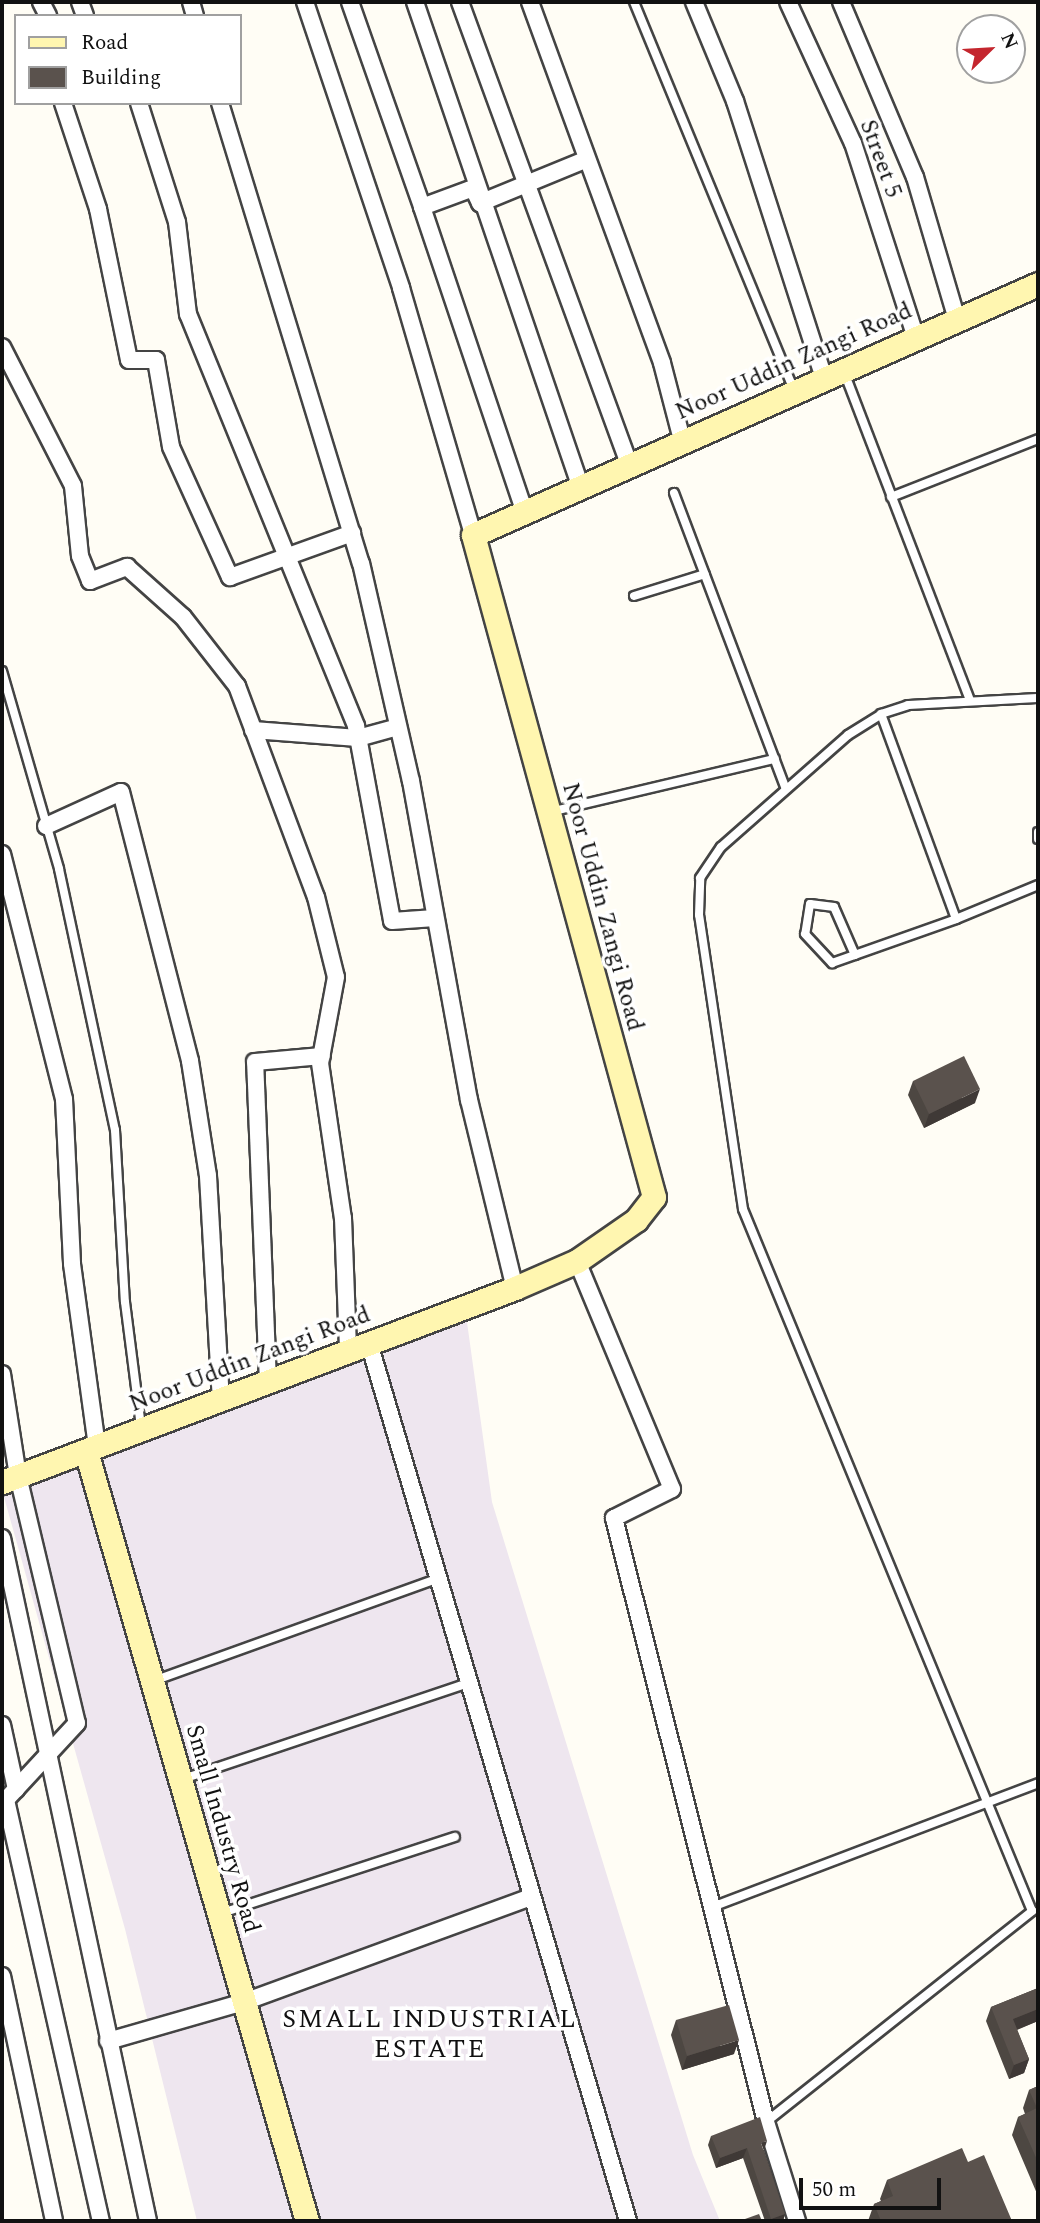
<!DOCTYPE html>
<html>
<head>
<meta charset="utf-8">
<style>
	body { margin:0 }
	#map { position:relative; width:1040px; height:2223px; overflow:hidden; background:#fffdf5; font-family:Spectral,serif }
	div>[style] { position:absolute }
	.industrial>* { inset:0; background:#eee6ef }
	.roads { filter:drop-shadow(2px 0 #444) drop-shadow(-2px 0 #444) drop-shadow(0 2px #444) drop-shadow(0 -2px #444) }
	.lane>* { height:8px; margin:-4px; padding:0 4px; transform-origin:4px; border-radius:4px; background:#fff }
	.street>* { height:16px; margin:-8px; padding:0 8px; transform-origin:8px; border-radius:8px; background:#fff }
	.secondary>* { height:23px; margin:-11.5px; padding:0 11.5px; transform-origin:11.5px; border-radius:11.5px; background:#fff6b0 }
	.wall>* { inset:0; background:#4d4742 }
	.shaded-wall>* { inset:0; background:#3f3936 }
	.building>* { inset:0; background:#5a524d }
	span { translate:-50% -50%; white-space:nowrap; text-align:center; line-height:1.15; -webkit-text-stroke:7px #fff; paint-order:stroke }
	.street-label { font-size:24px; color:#111 }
	.neighbourhood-label { font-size:26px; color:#111; letter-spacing:2px }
	.frame { position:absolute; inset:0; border:4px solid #111; pointer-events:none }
	.legend { position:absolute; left:14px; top:14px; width:228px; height:91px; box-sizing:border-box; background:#fff; border:2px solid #a0a0a0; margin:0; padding:9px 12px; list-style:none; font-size:21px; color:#111 }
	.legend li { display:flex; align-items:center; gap:14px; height:35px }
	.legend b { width:35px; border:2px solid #a0a0a0 }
	.north { position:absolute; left:956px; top:14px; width:70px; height:70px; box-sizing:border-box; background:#fff; border:2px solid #a0a0a0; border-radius:50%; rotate:66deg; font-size:19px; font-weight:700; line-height:28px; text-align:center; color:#111 }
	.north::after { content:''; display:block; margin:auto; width:24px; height:32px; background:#c4262e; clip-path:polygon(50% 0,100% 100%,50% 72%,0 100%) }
	.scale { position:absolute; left:799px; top:2178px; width:142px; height:32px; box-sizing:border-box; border:4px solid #111; border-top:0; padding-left:9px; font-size:21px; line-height:24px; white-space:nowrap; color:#111; -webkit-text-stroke:5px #fff; paint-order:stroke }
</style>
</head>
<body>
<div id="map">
	<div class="industrial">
		<i style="clip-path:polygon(466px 1315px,492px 1502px,693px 2155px,720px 2221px,197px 2221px,125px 1929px,2px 1490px)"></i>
	</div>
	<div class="roads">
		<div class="lane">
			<i style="left:634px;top:2px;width:421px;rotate:67.6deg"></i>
			<i style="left:844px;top:372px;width:351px;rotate:69deg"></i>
			<i style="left:674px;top:493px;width:316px;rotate:69.3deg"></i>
			<i style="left:891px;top:497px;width:158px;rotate:-21.5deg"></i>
			<i style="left:634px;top:596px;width:74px;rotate:-17.2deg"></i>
			<i style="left:2px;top:671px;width:206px;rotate:73.9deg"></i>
			<i style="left:59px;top:869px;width:267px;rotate:77.9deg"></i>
			<i style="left:115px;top:1130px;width:172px;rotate:86.7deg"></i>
			<i style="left:125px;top:1302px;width:126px;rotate:82.7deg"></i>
			<i style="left:881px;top:714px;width:218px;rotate:69.9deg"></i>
			<i style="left:956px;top:919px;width:89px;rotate:-22.5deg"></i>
			<i style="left:550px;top:812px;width:231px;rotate:-13.3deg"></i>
			<i style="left:1038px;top:832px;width:7px;rotate:90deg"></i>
			<i style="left:855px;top:955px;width:52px;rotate:-113.6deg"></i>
			<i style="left:834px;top:907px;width:24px;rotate:-173deg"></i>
			<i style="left:810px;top:904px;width:30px;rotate:99deg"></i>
			<i style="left:805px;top:934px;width:40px;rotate:47deg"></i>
			<i style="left:832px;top:963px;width:132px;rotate:-19.5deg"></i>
			<i style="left:156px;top:1680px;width:298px;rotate:-19.8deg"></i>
			<i style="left:183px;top:1779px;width:299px;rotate:-18.6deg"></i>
			<i style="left:712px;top:1907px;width:349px;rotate:-20.8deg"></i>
			<i style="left:222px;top:1913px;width:245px;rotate:-18.1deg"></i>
			<i style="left:766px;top:2122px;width:340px;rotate:-38.4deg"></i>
			<i style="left:1032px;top:1911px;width:759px;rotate:-112.38deg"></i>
			<i style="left:743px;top:1209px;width:297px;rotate:-98.5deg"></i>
			<i style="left:699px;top:915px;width:37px;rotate:-88deg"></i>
			<i style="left:700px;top:878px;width:37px;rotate:-56deg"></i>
			<i style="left:721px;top:847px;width:169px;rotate:-41.4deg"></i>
			<i style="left:848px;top:735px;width:39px;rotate:-32deg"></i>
			<i style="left:881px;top:714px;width:28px;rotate:-18deg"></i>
			<i style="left:908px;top:705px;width:130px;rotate:-3.1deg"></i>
		</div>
		<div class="street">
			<i style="left:41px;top:2px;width:16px;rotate:63deg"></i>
			<i style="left:80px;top:2px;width:15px;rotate:70deg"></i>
			<i style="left:191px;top:2px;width:15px;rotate:74deg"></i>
			<i style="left:305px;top:2px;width:302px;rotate:71.4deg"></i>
			<i style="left:401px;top:288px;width:257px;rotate:73.7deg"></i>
			<i style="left:350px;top:2px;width:217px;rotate:70.6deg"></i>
			<i style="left:415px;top:2px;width:510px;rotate:71.14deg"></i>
			<i style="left:460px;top:2px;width:492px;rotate:69.9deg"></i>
			<i style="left:530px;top:2px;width:384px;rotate:69.9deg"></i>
			<i style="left:662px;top:363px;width:80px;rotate:75.4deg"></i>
			<i style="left:694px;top:2px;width:107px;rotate:67.5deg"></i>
			<i style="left:735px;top:101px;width:291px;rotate:72.2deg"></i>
			<i style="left:788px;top:2px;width:155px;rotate:65.3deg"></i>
			<i style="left:853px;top:143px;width:205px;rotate:72.1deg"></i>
			<i style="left:841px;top:2px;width:190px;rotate:67.1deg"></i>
			<i style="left:915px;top:177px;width:149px;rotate:73.6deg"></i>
			<i style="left:63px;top:103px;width:112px;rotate:71.7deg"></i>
			<i style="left:98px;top:209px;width:154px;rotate:78.4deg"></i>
			<i style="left:129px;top:360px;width:27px"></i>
			<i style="left:156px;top:360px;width:88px;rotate:80.2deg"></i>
			<i style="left:171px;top:447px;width:143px;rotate:65.6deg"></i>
			<i style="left:230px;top:577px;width:130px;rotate:-19.8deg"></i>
			<i style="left:139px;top:103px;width:125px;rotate:72.3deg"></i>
			<i style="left:177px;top:222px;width:93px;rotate:83.2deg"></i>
			<i style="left:188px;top:314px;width:445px;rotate:67.8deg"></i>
			<i style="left:356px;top:726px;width:198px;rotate:79.5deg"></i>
			<i style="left:392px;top:921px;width:43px;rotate:-4deg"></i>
			<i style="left:220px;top:103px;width:481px;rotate:73deg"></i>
			<i style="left:361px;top:563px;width:224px;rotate:77.1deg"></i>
			<i style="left:411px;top:781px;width:324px;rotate:79.7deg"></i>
			<i style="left:469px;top:1100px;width:194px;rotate:76.3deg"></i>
			<i style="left:2px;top:347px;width:156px;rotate:62.9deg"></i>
			<i style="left:73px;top:486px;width:70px;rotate:84.3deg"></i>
			<i style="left:80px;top:556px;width:27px;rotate:68deg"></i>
			<i style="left:90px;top:581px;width:40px;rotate:-21deg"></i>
			<i style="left:127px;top:567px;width:75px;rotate:41.8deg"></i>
			<i style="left:183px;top:617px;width:88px;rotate:52deg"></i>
			<i style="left:237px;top:686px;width:225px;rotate:69.5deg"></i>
			<i style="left:316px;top:897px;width:82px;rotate:76deg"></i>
			<i style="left:336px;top:977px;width:87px;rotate:100.5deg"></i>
			<i style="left:320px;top:1063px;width:157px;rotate:81.6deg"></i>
			<i style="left:343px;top:1218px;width:133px;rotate:87.8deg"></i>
			<i style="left:524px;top:510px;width:320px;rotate:-108.6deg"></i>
			<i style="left:422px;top:207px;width:54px;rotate:-20.4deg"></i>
			<i style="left:473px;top:188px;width:17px;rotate:65deg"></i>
			<i style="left:480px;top:203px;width:113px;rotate:-22.3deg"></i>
			<i style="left:253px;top:730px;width:105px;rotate:4.4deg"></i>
			<i style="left:358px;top:738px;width:41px;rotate:-15.4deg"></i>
			<i style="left:46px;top:826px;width:82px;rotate:-24.4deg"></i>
			<i style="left:121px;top:792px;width:278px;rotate:75.6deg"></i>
			<i style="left:190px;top:1061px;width:116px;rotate:81.1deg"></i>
			<i style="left:208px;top:1176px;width:225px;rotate:86.7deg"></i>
			<i style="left:2px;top:854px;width:253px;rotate:75.8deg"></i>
			<i style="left:64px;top:1099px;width:165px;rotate:87.2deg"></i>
			<i style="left:72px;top:1264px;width:184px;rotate:82.2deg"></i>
			<i style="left:577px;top:1261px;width:247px;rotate:67.4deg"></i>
			<i style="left:672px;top:1489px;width:65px;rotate:153.4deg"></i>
			<i style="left:614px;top:1518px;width:623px;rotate:75.87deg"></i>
			<i style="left:766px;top:2122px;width:104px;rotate:72.6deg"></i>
			<i style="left:369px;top:1343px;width:915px;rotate:73.56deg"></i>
			<i style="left:2px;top:1374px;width:103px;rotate:81.1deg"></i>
			<i style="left:18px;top:1476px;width:254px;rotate:76.6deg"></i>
			<i style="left:77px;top:1723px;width:110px;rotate:132.8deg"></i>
			<i style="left:268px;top:1383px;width:321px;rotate:-92.3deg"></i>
			<i style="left:255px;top:1062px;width:67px;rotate:-5.1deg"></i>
			<i style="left:2px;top:1538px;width:698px;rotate:77.93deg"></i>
			<i style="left:2px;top:1725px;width:66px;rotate:77.7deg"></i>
			<i style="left:6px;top:1800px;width:432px;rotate:77.3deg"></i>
			<i style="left:2px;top:1976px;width:250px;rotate:78deg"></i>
			<i style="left:108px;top:2041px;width:141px;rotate:-16deg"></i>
			<i style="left:244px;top:2002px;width:302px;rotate:-20.1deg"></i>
		</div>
		<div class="secondary">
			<i style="left:86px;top:1451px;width:801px;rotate:73.99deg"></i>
			<i style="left:2px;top:1482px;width:548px;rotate:-20.71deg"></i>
			<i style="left:515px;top:1288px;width:68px;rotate:-23.5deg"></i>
			<i style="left:577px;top:1261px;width:72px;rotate:-34.8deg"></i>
			<i style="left:636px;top:1220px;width:29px;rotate:-52deg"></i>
			<i style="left:654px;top:1197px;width:686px;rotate:-105.29deg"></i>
			<i style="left:473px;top:535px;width:618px;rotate:-23.95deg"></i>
		</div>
	</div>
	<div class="wall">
		<i style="clip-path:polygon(913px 1081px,975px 1103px,924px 1128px,908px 1095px)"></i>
		<i style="clip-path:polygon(1038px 1988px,1038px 2021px,1017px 2030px,1029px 2059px,1024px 2073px,1009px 2079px,986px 2021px,991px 2007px)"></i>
		<i style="clip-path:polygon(676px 2020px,734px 2054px,682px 2070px,671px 2035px)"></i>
		<i style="clip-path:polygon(1038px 2086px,1038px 2196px,1012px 2135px,1018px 2117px,1025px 2114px,1023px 2108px,1029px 2090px)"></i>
		<i style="clip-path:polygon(711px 2136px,764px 2150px,785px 2214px,783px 2221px,765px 2221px,743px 2158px,716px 2168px,708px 2145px)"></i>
		<i style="clip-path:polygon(968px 2162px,1012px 2221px,868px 2221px,874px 2204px,881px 2201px,880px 2199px,887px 2180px)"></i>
	</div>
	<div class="shaded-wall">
		<i style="clip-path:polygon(980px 1089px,975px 1103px,924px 1128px,929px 1114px)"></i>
		<i style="clip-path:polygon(1038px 2009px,1038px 2021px,1008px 2033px,1013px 2019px)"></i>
		<i style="clip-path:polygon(739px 2040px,734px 2054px,682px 2070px,687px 2056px)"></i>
		<i style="clip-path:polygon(1029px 2059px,1024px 2073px,1009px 2079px,1014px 2065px)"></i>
		<i style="clip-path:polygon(767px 2141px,764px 2150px,761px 2143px)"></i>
		<i style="clip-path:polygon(747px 2148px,743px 2158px,716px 2168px,720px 2158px)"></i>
		<i style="clip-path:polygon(785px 2214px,783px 2221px,771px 2221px,771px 2219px)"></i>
	</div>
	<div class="building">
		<i style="clip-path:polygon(964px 1056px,980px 1089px,929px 1114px,913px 1081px)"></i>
		<i style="clip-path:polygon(1038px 1988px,1038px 2009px,1013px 2019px,1029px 2059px,1014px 2065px,991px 2007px)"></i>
		<i style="clip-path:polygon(729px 2005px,739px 2040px,687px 2056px,676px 2020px)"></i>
		<i style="clip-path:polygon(1038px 2086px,1038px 2162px,1018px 2117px,1037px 2108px,1029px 2090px)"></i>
		<i style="clip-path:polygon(760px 2117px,767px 2141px,761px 2143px,785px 2214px,771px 2219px,747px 2148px,720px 2158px,711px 2136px)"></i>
		<i style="clip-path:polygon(962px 2148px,968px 2162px,984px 2155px,1012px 2221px,881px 2221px,874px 2204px,893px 2196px,887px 2180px)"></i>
		<i style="clip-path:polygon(759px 2214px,762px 2221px,746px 2221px,745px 2219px)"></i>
	</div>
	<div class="street-label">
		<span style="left:880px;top:159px;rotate:70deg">Street 5</span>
		<span style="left:794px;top:362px;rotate:-24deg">Noor Uddin Zangi Road</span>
		<span style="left:602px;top:907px;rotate:75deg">Noor Uddin Zangi Road</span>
		<span style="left:250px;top:1360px;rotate:-21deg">Noor Uddin Zangi Road</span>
		<span style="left:222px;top:1829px;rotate:74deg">Small Industry Road</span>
	</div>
	<div class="neighbourhood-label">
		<span style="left:430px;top:2035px">SMALL INDUSTRIAL<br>ESTATE</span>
	</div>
	<div class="frame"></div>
	<ul class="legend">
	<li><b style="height:9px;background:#fff6b0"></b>Road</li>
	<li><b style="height:19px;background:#5a524d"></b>Building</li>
	</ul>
	<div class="north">N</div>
	<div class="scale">50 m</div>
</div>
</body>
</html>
